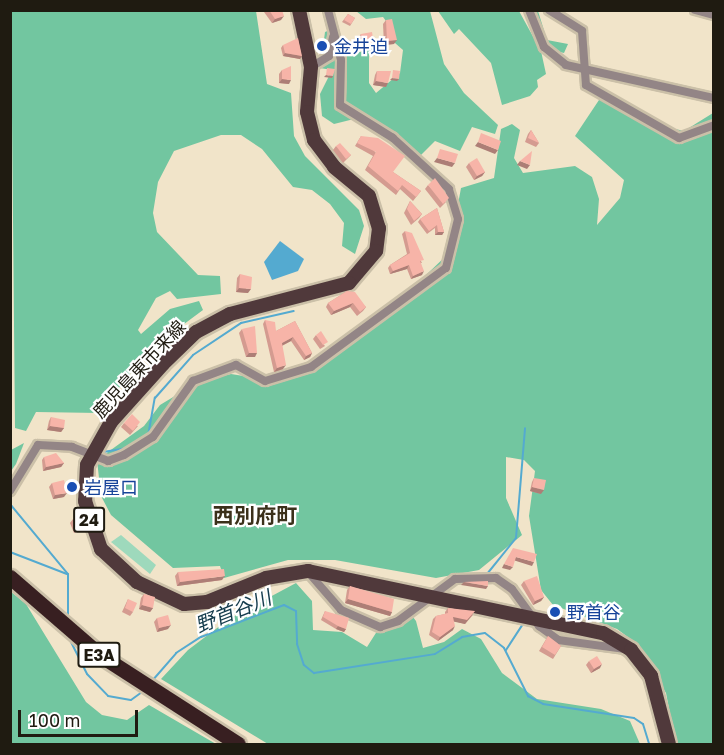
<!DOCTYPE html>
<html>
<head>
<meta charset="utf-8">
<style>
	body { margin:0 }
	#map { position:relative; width:724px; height:755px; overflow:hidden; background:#f1e4c9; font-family:"Golos Text","Noto Sans JP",sans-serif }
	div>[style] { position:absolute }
	.green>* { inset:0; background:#9ed9bc }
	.forest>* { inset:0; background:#72c6a0 }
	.water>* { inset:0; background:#54aad0 }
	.stream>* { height:2px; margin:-1px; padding:0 1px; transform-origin:1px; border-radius:1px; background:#54aad0 }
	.roads { filter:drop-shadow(2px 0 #cbc0a8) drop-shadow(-2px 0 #cbc0a8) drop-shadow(0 2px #cbc0a8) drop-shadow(0 -2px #cbc0a8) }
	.street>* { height:8px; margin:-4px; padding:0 4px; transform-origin:4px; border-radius:4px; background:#938586 }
	.primary>* { height:14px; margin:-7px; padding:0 7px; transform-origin:7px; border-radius:7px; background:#50393b }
	.highway>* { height:15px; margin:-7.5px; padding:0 7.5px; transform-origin:7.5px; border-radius:7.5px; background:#381f21 }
	.wall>* { inset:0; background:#d49b90 }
	.shaded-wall>* { inset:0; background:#ad7e76 }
	.building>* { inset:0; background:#f7b4a8 }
	.dots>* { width:16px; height:16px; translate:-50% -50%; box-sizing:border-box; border:3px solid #fff; border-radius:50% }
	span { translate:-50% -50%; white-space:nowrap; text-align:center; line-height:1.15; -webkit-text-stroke:4.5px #fff; paint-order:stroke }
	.shield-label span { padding:2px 4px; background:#fff; border:2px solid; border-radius:4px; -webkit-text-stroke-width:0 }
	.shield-label { font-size:16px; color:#1f1b11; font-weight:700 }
	.transit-label { font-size:18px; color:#164399 }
	.left { translate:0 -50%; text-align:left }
	.street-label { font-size:18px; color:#1f1b11 }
	.water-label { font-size:20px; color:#153c4d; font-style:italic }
	.quarter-label { font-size:21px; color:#3b301a; font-weight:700 }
	.frame { position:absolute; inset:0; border:12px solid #1f1b11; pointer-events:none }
	.scale { position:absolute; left:18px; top:710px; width:120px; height:27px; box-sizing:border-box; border:3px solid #1f1b11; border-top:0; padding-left:8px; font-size:18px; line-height:21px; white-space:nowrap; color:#1f1b11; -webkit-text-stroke:4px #fff; paint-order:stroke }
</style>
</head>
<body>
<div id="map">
	<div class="green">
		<i style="clip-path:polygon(121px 535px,156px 565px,150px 574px,111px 542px)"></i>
	</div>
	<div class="forest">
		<i style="clip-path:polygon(11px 10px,256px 11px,267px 84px,291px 93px,294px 136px,305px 156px,359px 210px,364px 226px,355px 254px,342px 246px,344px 223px,330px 204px,312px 190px,293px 187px,262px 149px,241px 135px,221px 135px,174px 151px,158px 182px,153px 213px,157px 232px,198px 275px,220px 276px,221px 294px,177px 299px,170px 291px,156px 298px,138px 330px,141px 334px,170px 309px,199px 301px,203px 310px,149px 350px,99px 413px,36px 412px,26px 431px,15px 428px)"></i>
		<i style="clip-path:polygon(356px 11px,430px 11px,444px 64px,464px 93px,498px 125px,495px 134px,472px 127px,460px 151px,435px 141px,418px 158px,358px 118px,334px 124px,322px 116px,320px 94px,332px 70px,320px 68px,325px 32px,330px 30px,343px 52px,361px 52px,370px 38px,381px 47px,369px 53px,369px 83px,376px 93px,400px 73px,403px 50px,395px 43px,384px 44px,389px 25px,383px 17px,366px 19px)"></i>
		<i style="clip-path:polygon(438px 11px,519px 11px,541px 51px,546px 74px,537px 80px,538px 87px,530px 96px,502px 105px,491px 63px,459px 29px,454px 34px)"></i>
		<i style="clip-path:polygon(527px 11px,538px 11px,547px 40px,568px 44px,564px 53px,547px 49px)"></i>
		<i style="clip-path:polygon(605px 91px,658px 125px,684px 131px,713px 113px,713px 744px,676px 744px,666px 693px,636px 643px,617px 629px,553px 605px,541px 590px,529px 516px,535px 471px,524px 460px,506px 457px,506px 498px,522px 535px,479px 570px,436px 578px,335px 560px,288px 560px,224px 578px,220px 566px,173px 568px,111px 515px,101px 496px,97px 460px,144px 426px,160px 405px,198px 382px,231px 374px,256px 378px,296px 374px,425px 276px,449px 253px,461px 188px,494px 178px,501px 129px,512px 124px,520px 130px,514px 158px,523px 173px,575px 166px,592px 177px,599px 199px,597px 225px,620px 198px,624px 180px,575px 136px)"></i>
		<i style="clip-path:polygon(24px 443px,16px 464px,11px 471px,11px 450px)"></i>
		<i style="clip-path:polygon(296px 583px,312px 601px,313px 630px,342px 632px,367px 647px,381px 625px,406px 608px,416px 621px,423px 648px,444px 642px,462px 629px,481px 639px,502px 673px,537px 699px,601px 709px,630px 721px,640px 744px,268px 744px,161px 679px,188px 650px,229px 619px)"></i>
		<i style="clip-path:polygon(10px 591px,26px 604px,86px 702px,102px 715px,127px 720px,149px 705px,216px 744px,11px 744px)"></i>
	</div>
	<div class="water">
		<i style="clip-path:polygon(280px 241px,304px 259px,298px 271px,272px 280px,264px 262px)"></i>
	</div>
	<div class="stream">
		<i style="left:148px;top:436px;width:39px;rotate:-80deg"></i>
		<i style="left:155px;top:398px;width:57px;rotate:-48.5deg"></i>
		<i style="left:193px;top:355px;width:58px;rotate:-33.7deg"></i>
		<i style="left:241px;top:323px;width:54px;rotate:-12.8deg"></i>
		<i style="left:103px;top:452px;width:25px;rotate:-9deg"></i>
		<i style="left:10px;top:504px;width:91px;rotate:50.4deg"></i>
		<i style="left:68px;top:574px;width:44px;rotate:90deg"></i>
		<i style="left:10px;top:552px;width:61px;rotate:21.1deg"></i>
		<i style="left:487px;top:574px;width:46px;rotate:-51.1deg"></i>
		<i style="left:516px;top:538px;width:110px;rotate:-85.3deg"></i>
		<i style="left:68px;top:636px;width:42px;rotate:63.4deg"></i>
		<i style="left:87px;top:674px;width:30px;rotate:46deg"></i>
		<i style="left:108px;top:696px;width:23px;rotate:10deg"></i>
		<i style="left:131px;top:700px;width:17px;rotate:-36deg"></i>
		<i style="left:506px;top:650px;width:30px;rotate:-57deg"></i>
		<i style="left:152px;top:681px;width:37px;rotate:-49deg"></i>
		<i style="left:176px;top:653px;width:30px;rotate:-33deg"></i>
		<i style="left:201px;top:637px;width:89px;rotate:-21.1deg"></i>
		<i style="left:284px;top:605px;width:13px;rotate:27deg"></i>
		<i style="left:296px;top:611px;width:33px;rotate:88deg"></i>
		<i style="left:297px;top:644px;width:22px;rotate:72deg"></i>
		<i style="left:304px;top:665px;width:13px;rotate:39deg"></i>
		<i style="left:314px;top:673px;width:122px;rotate:-8.9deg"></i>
		<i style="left:435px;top:654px;width:32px;rotate:-32deg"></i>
		<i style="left:462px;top:637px;width:23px;rotate:-10deg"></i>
		<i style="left:485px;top:633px;width:24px;rotate:38deg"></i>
		<i style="left:504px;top:648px;width:54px;rotate:63.4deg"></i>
		<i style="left:528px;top:696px;width:17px;rotate:28deg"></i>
		<i style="left:543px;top:704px;width:92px;rotate:8.7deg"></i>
		<i style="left:634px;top:718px;width:11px;rotate:34deg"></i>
		<i style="left:643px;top:724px;width:21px;rotate:73deg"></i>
	</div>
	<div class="roads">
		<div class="street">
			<i style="left:529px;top:10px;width:40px;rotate:68deg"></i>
			<i style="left:544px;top:47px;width:28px;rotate:39deg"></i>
			<i style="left:566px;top:65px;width:152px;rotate:12.6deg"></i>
			<i style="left:549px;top:10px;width:39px;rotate:32deg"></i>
			<i style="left:582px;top:31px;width:54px;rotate:85.8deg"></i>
			<i style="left:586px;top:85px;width:107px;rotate:29.7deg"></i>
			<i style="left:679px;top:138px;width:37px;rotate:-20deg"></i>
			<i style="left:695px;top:10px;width:20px;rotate:15deg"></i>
			<i style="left:311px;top:67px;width:21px;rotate:-31deg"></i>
			<i style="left:329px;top:56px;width:19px;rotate:-78deg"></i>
			<i style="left:10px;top:491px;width:54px;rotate:-58.7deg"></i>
			<i style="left:38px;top:445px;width:34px;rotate:3deg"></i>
			<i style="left:72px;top:447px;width:39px;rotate:21deg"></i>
			<i style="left:108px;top:461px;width:17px;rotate:-21deg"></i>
			<i style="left:124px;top:455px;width:34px;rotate:-32deg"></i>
			<i style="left:153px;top:437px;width:69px;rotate:-54.5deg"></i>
			<i style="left:193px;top:381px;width:46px;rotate:-20.4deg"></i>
			<i style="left:236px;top:365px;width:33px;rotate:29deg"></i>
			<i style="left:265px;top:381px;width:48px;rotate:-16.9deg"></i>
			<i style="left:311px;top:367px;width:167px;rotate:-36.3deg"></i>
			<i style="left:446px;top:268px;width:50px;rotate:-76.2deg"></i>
			<i style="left:458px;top:219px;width:31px;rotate:-107deg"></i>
			<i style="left:449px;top:189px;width:76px;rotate:-137.7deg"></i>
			<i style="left:393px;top:138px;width:62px;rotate:-148.1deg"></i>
			<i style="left:340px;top:105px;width:45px;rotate:-88.7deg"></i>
			<i style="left:341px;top:60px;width:52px;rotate:-104.6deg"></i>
			<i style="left:308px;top:572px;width:50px;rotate:49deg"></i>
			<i style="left:341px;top:610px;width:43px;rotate:23.6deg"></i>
			<i style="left:380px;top:627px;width:19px;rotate:-18deg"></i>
			<i style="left:398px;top:621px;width:71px;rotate:-36.4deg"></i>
			<i style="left:455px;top:579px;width:41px;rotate:-1.4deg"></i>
			<i style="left:496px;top:578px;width:19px;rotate:35deg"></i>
			<i style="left:512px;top:589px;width:46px;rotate:53.9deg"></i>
			<i style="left:539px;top:626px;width:24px;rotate:36deg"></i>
			<i style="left:558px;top:640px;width:68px;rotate:7.7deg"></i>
		</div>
		<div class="primary">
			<i style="left:299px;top:10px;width:58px;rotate:78.1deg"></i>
			<i style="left:311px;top:67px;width:45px;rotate:95.1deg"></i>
			<i style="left:307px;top:112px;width:29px;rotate:76deg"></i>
			<i style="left:314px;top:140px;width:34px;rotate:53deg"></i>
			<i style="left:334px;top:167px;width:45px;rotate:39.6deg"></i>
			<i style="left:369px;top:196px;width:34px;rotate:73deg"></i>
			<i style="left:379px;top:228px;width:23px;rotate:97deg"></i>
			<i style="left:376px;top:251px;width:42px;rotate:130.2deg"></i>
			<i style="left:349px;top:283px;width:123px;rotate:165.4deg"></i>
			<i style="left:230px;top:314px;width:38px;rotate:152deg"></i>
			<i style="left:196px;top:332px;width:46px;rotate:135.9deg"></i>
			<i style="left:163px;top:364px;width:78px;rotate:131.9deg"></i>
			<i style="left:111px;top:422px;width:49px;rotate:119.2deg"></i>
			<i style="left:87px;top:465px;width:36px;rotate:93deg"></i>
			<i style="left:85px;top:501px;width:51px;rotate:71.6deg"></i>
			<i style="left:101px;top:549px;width:49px;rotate:42.5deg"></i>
			<i style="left:137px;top:582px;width:52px;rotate:25.1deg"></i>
			<i style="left:184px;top:604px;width:23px;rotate:-5deg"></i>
			<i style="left:207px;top:602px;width:64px;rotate:-22.1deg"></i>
			<i style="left:266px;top:578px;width:43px;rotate:-9.5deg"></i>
			<i style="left:308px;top:571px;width:301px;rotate:11.9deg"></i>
			<i style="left:603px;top:633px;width:33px;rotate:31deg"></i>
			<i style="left:631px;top:650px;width:33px;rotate:52deg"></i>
			<i style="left:651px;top:676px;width:70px;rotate:75.2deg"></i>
		</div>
		<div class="highway">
			<i style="left:10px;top:577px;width:119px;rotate:40.9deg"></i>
			<i style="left:100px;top:655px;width:164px;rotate:32.8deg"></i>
		</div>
	</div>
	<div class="wall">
		<i style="clip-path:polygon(265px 10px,282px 10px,281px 20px,272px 23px,264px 12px)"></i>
		<i style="clip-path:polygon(348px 14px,355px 18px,350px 26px,342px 22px)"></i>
		<i style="clip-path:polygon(386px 20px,394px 44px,384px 45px,383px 24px)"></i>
		<i style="clip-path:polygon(361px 34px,374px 44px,371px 48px,361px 50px,358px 38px)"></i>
		<i style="clip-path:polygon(283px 45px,302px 56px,300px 59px,283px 56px,281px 48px)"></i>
		<i style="clip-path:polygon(282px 70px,289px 84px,279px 83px,279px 74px)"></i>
		<i style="clip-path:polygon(377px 71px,386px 87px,373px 85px,375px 75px)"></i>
		<i style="clip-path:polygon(531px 130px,539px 143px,536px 147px,525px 142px,528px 134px)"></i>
		<i style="clip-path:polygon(361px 136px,393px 172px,421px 191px,413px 201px,400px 189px,396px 195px,365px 170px,373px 156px,355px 146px)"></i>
		<i style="clip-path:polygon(336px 146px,351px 155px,343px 163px,333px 150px)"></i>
		<i style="clip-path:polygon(469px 163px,485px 172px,482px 176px,474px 180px,466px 167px)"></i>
		<i style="clip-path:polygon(428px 185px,446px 202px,440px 208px,425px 189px)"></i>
		<i style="clip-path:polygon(410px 201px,422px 214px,419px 218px,411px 225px,404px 213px)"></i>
		<i style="clip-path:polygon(437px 208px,444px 232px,442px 235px,435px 235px,435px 228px,427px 234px,418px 222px,420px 219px)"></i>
		<i style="clip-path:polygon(405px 231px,422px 263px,421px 263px,422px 275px,411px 279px,407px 269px,390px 274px,388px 268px,390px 265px,407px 254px,402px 234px)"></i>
		<i style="clip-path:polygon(240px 274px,248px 293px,236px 292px,237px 278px)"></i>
		<i style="clip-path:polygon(347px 291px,366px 307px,363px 311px,357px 316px,350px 307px,331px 315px,326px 307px,328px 303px)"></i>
		<i style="clip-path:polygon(265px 320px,276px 331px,295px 321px,312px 353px,310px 357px,304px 360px,291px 341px,282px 346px,283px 369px,274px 372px,263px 324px)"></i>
		<i style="clip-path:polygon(242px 329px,255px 357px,246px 357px,239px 333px)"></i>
		<i style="clip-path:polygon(316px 335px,325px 346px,320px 349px,313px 339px)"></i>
		<i style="clip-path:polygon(51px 417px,64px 428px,61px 432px,47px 430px,49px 421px)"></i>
		<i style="clip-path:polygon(124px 423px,138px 426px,130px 435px,121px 427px)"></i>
		<i style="clip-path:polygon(44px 457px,64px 463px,61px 467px,43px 471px,42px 460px)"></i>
		<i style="clip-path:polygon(534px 478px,541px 494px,530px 491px,532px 482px)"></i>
		<i style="clip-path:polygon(52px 483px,64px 497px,53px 499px,49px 487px)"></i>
		<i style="clip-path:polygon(73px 519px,82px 529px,74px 533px,70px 523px)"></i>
		<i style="clip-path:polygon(178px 572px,222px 580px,177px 586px,175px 576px)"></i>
		<i style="clip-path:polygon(524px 581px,544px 597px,541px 601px,533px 605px,521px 585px)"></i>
		<i style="clip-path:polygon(350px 586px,392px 612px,390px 616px,345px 603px,347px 590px)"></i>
		<i style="clip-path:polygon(144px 594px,153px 608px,150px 612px,139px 609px,141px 598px)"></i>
		<i style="clip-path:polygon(128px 599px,133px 612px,130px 616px,122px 612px)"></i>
		<i style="clip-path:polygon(448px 608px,473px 615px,465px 624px,454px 621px,453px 630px,438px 641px,429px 635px,433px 619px,436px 616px,445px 614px,445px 612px)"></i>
		<i style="clip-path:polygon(325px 611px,346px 629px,344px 632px,336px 629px,321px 620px)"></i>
		<i style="clip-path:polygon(157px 618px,168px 629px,157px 632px,154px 622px)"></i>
		<i style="clip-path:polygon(548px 636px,561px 646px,553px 659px,539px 651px)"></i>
		<i style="clip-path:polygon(589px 661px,600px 668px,591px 673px,586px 665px)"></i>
	</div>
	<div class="shaded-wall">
		<i style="clip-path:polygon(284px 16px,281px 20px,272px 23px,275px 19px)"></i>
		<i style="clip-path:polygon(397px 40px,394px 44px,384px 45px,387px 41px)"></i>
		<i style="clip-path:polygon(374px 44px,371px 48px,361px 50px,363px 46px)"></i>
		<i style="clip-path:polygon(285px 53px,302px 56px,300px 59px,283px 56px)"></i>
		<i style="clip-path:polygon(326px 75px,333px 76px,332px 78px,324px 77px)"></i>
		<i style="clip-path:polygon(392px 78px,399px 79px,397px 81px,390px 80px)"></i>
		<i style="clip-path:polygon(282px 79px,291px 80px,289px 84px,279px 83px)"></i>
		<i style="clip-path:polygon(376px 81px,388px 83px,386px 87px,373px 85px)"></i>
		<i style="clip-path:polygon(478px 142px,498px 150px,495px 154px,475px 146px)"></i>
		<i style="clip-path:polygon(437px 158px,455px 163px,452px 167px,434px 162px)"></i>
		<i style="clip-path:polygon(520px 161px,530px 165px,527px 169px,517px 165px)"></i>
		<i style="clip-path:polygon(485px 172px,482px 176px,474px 180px,477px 176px)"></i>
		<i style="clip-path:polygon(438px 232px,444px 232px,442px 235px,435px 235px)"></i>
		<i style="clip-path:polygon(409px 265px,407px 269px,390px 274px,393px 271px)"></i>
		<i style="clip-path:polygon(424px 271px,422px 275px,411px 279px,413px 276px)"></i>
		<i style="clip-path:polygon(239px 288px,251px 289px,248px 293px,236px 292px)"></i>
		<i style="clip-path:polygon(353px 303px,350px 307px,331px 315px,334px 311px)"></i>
		<i style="clip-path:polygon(293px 337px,291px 341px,279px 347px,282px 343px)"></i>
		<i style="clip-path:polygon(249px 353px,257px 353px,255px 357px,246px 357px)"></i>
		<i style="clip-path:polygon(312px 353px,310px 357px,304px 360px,306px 356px)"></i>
		<i style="clip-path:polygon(286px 365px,283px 369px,274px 372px,277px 368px)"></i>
		<i style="clip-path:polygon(50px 426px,64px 428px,61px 432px,47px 430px)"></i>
		<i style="clip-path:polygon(64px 463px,61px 467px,43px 471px,46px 467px)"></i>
		<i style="clip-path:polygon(532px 487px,544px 490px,541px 494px,530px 491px)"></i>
		<i style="clip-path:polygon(67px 493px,64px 497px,53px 499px,55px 495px)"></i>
		<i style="clip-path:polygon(85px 525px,82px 529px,74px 533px,77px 529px)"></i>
		<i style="clip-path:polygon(516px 557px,534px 562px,532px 566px,513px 560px)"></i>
		<i style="clip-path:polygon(504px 564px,513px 567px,510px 570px,502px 568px)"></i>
		<i style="clip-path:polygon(225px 576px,222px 580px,177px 586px,180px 582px)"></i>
		<i style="clip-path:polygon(464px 582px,488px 586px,486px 589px,461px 585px)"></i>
		<i style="clip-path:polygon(544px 597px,541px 601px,533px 605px,535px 601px)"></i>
		<i style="clip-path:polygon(348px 599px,392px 612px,390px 616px,345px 603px)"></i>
		<i style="clip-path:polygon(142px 605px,153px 608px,150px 612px,139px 609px)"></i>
		<i style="clip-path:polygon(475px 611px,465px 624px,451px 621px,453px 617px)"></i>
		<i style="clip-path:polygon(171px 625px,168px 629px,157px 632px,159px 628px)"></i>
		<i style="clip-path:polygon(338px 626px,346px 629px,344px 632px,336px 629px)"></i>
		<i style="clip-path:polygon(455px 626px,453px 630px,438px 641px,440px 637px)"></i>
		<i style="clip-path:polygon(602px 664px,600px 668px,591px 673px,594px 669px)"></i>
	</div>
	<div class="building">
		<i style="clip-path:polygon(269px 10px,282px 10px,284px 16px,275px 19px)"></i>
		<i style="clip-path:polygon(348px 14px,355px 18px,351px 24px,344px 20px)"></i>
		<i style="clip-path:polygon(392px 19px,397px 40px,387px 41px,386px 20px)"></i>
		<i style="clip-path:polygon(372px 32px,374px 44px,363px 46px,361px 34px)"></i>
		<i style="clip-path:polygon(298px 38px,302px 56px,285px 53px,283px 45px)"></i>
		<i style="clip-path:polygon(291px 66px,291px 80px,282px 79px,282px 70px)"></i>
		<i style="clip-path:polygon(327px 68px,335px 69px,333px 76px,326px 75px)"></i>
		<i style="clip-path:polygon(393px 70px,400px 71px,399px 79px,392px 78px)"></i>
		<i style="clip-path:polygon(377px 71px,391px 71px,388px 83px,376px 81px)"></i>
		<i style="clip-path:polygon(531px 130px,539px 143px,528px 138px)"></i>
		<i style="clip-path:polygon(481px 133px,501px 141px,498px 150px,478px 142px)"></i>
		<i style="clip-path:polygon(361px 136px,378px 138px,405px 156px,393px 172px,421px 191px,416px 197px,402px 185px,398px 191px,368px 166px,376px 152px,357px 143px)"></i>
		<i style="clip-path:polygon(340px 143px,351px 155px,346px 159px,336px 146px)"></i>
		<i style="clip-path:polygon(440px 149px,458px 154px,455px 163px,437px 158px)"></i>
		<i style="clip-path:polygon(532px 151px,530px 165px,520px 161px)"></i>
		<i style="clip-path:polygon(477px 158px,485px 172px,477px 176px,469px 163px)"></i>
		<i style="clip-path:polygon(435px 178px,449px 198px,443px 204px,428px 185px)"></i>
		<i style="clip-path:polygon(410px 201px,422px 214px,414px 221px,407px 209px)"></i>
		<i style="clip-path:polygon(437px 208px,444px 232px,438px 232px,437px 225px,429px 231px,420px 219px)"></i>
		<i style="clip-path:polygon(405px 231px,412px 233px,424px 260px,420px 261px,424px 271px,413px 276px,409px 265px,393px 271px,390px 265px,410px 253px)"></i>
		<i style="clip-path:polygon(240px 274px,252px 277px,251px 289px,239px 288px)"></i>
		<i style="clip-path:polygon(347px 291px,355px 292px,366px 307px,360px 312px,353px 303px,334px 311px,328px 303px)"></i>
		<i style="clip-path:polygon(265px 320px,275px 322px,276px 331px,295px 321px,312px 353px,306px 356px,293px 337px,282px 343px,286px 365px,277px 368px)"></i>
		<i style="clip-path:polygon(255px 326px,257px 353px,249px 353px,242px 329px)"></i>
		<i style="clip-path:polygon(321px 331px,328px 342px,323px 345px,316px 335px)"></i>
		<i style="clip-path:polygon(132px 414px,140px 422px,133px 431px,124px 423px)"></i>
		<i style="clip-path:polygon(51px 417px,65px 420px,64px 428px,50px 426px)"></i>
		<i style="clip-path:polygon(56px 453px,64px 463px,46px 467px,44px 457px)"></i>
		<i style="clip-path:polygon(534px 478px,546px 480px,544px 490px,532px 487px)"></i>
		<i style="clip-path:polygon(64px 480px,67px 493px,55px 495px,52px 483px)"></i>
		<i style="clip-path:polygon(81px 516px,85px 525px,77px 529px,73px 519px)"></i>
		<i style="clip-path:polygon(513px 548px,537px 554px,534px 562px,516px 557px,513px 567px,504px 564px)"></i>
		<i style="clip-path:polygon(224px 569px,225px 576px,180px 582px,178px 572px)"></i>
		<i style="clip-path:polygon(537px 576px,544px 597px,535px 601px,524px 581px)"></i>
		<i style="clip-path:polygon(488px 581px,488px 586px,464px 582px)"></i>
		<i style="clip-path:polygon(350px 586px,394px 599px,392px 612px,348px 599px)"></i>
		<i style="clip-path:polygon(144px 594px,155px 597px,153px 608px,142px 605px)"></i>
		<i style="clip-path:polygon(128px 599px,137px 603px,133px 612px,125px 608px)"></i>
		<i style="clip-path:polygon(448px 608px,475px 611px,467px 620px,453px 617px,455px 626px,440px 637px,432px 632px,436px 616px,448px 613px)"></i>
		<i style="clip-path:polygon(325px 611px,349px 618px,346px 629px,338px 626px,323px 617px)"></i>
		<i style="clip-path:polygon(168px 615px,171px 625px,159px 628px,157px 618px)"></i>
		<i style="clip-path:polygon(548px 636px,561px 646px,555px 655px,542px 647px)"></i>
		<i style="clip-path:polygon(597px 656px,602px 664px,594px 669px,589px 661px)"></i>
	</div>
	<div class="dots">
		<i style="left:322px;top:46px;background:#1a4fb4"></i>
		<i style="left:72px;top:487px;background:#1a4fb4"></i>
		<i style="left:555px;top:612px;background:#1a4fb4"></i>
	</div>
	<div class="shield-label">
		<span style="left:89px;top:520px">24</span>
		<span style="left:99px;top:655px">E3A</span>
	</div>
	<div class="transit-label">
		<span class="left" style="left:334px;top:46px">金井迫</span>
		<span class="left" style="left:84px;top:487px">岩屋口</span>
		<span class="left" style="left:567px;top:612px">野首谷</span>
	</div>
	<div class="street-label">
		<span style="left:139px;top:369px;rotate:-47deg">鹿児島東市来線</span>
	</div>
	<div class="water-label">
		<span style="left:233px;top:611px;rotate:-22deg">野首谷川</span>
	</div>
	<div class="quarter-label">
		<span style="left:255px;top:515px">西別府町</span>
	</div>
	<div class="frame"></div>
	<div class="scale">100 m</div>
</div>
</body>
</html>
